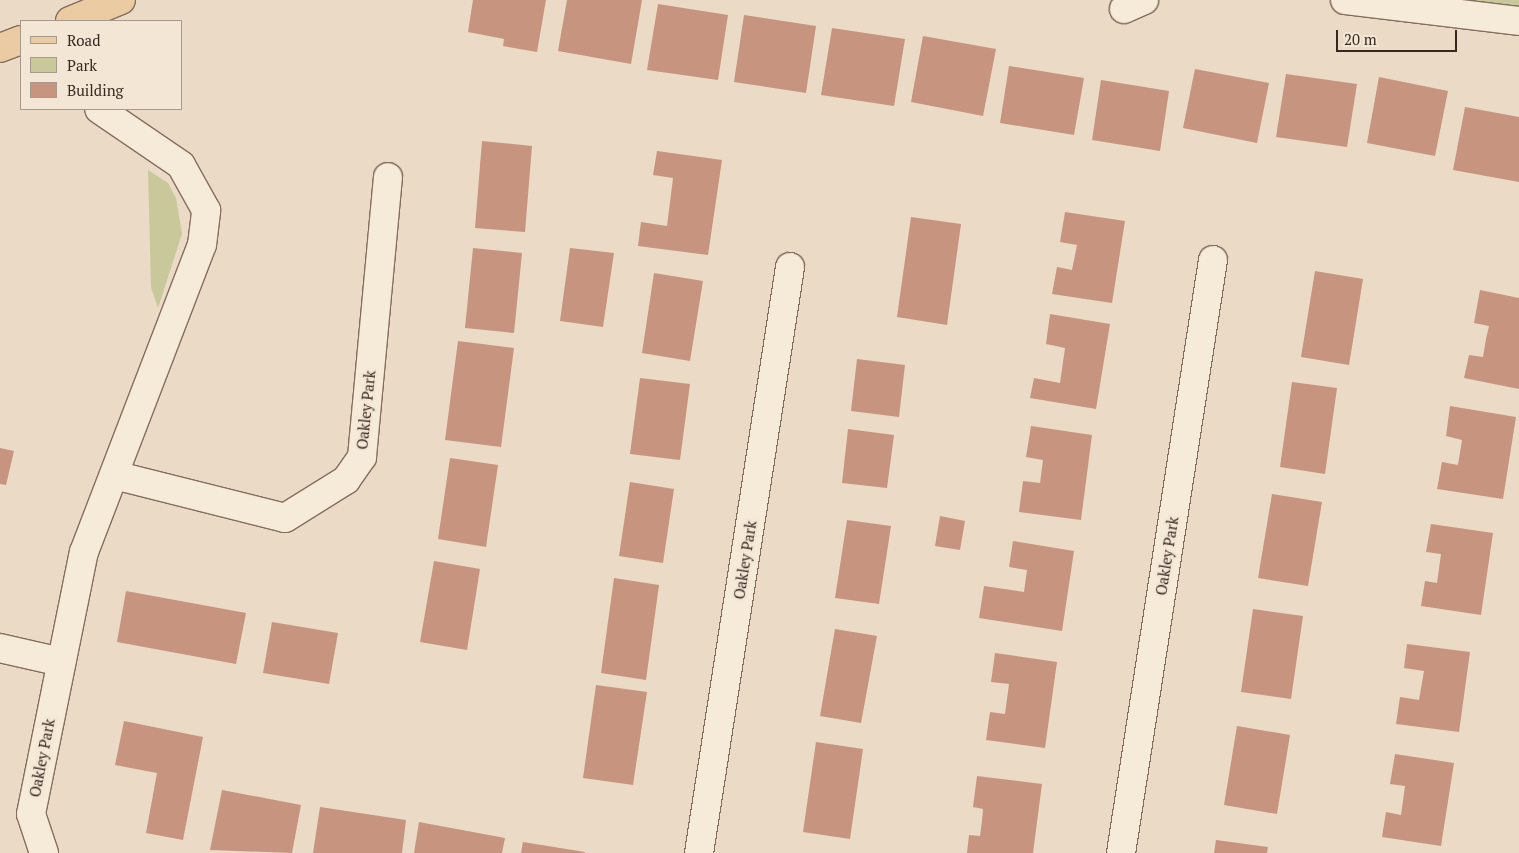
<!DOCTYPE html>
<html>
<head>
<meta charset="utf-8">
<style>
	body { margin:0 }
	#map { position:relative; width:1519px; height:853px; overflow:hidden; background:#ebdbc6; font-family:"PT Serif",serif }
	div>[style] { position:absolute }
	.green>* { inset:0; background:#c8c89a }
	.building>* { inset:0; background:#c6947f }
	.roads { filter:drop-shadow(1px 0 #846d5d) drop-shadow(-1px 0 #846d5d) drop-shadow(0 1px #846d5d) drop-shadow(0 -1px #846d5d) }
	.minor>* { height:28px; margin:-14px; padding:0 14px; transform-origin:14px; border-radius:14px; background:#f6ead8 }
	.major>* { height:28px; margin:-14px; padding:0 14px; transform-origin:14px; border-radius:14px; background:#ebcba1 }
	span { translate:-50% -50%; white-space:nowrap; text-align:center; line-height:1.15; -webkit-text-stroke:4.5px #f3e6d5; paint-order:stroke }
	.street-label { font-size:15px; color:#362820 }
	.legend { position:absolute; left:20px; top:20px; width:162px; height:90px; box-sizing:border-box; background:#f3e6d5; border:1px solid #a79a8d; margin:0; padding:6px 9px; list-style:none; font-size:15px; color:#362820 }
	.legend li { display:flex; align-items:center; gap:10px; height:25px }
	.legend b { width:25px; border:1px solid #a79a8d }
	.scale { position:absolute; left:1336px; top:30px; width:121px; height:22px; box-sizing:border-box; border:2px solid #362820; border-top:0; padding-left:6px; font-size:15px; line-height:18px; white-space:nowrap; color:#362820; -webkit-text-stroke:4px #f3e6d5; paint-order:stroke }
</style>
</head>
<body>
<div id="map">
	<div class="green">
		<i style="clip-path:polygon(1438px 0,1519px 0,1519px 8px)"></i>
		<i style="clip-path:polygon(148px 170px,168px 183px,176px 198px,182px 234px,158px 308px,151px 287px)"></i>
	</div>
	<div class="building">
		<i style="clip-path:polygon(473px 0,546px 0,537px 52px,503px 46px,504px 39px,468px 32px)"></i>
		<i style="clip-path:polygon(567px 0,642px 0,631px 64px,558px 51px)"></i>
		<i style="clip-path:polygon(658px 4px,728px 15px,718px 80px,647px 70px)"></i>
		<i style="clip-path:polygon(744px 15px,816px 26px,806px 93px,734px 82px)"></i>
		<i style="clip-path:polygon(832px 28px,905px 39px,894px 106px,821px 95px)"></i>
		<i style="clip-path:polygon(923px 36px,996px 49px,983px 116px,911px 102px)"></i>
		<i style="clip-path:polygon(1009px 66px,1084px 78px,1074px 135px,1000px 123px)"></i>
		<i style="clip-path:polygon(1195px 69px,1269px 83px,1257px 143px,1183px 128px)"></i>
		<i style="clip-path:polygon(1286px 74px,1357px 84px,1347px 147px,1276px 137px)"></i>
		<i style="clip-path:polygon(1379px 77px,1448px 91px,1435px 156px,1367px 143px)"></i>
		<i style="clip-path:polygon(1101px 80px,1169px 91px,1160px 151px,1092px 140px)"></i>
		<i style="clip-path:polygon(1465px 107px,1519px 117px,1519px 182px,1453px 170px)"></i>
		<i style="clip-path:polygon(482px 141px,532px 146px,525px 232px,475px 228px)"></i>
		<i style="clip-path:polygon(657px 151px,722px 160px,708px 255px,638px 246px,641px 222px,667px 226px,673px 178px,653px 175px)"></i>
		<i style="clip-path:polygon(1065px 212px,1125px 221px,1112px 303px,1052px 294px,1057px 267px,1072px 270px,1077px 245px,1060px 242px)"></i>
		<i style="clip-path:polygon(911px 217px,961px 224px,947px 325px,897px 317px)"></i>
		<i style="clip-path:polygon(473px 248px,522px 253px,514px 333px,465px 328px)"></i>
		<i style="clip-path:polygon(570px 248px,614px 253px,603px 327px,560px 321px)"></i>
		<i style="clip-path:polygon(1315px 271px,1363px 279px,1349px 365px,1301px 357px)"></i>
		<i style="clip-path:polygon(654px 273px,703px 281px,690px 361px,642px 353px)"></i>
		<i style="clip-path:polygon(1480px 290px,1519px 298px,1519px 389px,1464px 378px,1469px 355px,1483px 357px,1486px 339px,1489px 326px,1474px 323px)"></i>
		<i style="clip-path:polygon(1050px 314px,1110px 324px,1096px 409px,1030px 398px,1034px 378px,1060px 383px,1065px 348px,1046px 344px)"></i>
		<i style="clip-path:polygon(458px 341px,514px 348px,501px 447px,445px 440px)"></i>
		<i style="clip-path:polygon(857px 359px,905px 365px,899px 417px,851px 411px)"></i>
		<i style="clip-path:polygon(640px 378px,690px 384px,680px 460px,630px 454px)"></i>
		<i style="clip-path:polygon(1292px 382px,1337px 388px,1325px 474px,1280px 467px)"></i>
		<i style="clip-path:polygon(1450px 406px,1516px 417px,1503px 499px,1437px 489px,1442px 462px,1458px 465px,1462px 440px,1446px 436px)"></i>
		<i style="clip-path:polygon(1031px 426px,1092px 435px,1081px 520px,1019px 512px,1023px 481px,1040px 483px,1043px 460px,1026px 457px)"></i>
		<i style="clip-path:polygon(848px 429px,894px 435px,887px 488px,842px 483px)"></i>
		<i style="clip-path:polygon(0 448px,14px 451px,6px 485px,0 484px)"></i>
		<i style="clip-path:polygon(450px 458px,498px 465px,486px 547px,438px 539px)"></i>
		<i style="clip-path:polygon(630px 482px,674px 489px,663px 563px,619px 556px)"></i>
		<i style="clip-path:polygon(1272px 494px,1322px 502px,1308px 586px,1258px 578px)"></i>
		<i style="clip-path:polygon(940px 516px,965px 521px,960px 550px,935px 546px)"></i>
		<i style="clip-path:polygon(847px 520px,891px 526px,879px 604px,835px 598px)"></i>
		<i style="clip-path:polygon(1431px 524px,1493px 533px,1481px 615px,1421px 606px,1425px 581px,1437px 583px,1441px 554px,1426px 552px)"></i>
		<i style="clip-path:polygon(1013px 541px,1074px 551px,1062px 631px,979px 618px,984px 586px,1024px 592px,1027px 570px,1009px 567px)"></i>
		<i style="clip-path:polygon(434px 561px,480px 569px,467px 650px,420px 642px)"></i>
		<i style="clip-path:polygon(614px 578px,659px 585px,646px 680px,601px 673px)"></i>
		<i style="clip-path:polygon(126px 591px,246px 613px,236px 664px,117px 642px)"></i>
		<i style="clip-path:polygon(1253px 609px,1303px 616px,1291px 699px,1241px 692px)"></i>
		<i style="clip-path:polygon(272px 622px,338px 633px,329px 684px,263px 673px)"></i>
		<i style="clip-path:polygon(835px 629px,877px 636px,861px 723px,820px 716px)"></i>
		<i style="clip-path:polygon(1407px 644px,1470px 652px,1459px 732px,1396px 724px,1400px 697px,1419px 700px,1424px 671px,1404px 668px)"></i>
		<i style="clip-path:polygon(995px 653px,1057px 662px,1045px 748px,986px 740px,990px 712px,1005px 714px,1009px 684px,991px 682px)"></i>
		<i style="clip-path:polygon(596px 685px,647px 692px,633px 785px,583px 778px)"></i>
		<i style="clip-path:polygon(124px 721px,203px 737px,183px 840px,146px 833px,157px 773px,115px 765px)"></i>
		<i style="clip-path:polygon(1237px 726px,1290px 735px,1277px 814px,1224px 805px)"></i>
		<i style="clip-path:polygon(816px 742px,863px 749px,850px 839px,803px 832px)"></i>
		<i style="clip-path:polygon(1395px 754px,1454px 763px,1441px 846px,1382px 837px,1386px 812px,1401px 815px,1405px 786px,1390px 784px)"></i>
		<i style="clip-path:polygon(977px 776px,1042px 784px,1033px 853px,967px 853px,969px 835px,980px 836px,982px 821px,983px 809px,973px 807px)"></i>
		<i style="clip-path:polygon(222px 790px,301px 805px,292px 853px,210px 850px)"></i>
		<i style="clip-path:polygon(320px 807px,406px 820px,402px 853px,313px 853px)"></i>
		<i style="clip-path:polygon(419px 822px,505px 838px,502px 853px,414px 853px)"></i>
		<i style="clip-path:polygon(1216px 840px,1268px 847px,1267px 853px,1214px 853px)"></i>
		<i style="clip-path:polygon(523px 842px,585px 852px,585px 853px,521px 853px)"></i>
	</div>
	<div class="roads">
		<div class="minor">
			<i style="left:1345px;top:0;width:175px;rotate:6.9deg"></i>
			<i style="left:1124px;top:9px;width:22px;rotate:-24deg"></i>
			<i style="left:114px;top:475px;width:176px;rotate:14.1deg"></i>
			<i style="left:285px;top:518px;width:72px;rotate:-31.9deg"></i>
			<i style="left:346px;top:480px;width:28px;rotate:-55deg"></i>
			<i style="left:362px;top:457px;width:281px;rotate:-84.7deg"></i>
			<i style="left:0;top:648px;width:63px;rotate:12.9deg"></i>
			<i style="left:44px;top:853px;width:41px;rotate:-108.4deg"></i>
			<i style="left:31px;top:814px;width:267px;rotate:-78.6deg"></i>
			<i style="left:84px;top:552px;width:329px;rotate:-69deg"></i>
			<i style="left:202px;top:245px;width:35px;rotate:-83deg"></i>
			<i style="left:206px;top:210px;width:51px;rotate:-119.1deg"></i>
			<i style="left:181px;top:165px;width:99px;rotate:-145.7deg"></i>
			<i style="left:699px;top:853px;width:593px;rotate:-81.17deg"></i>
			<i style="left:1121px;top:853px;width:600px;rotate:-81.18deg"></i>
		</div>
		<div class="major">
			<i style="left:70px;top:21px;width:55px;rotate:-22.4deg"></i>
			<i style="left:0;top:48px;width:22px;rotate:-21deg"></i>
		</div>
	</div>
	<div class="street-label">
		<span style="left:366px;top:410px;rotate:-84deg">Oakley Park</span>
		<span style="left:1167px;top:556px;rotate:-81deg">Oakley Park</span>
		<span style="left:745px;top:560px;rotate:-81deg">Oakley Park</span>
		<span style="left:42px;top:758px;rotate:-79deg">Oakley Park</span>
	</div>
	<ul class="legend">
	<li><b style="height:6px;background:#ebcba1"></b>Road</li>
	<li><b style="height:14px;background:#c8c89a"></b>Park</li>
	<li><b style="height:14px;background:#c6947f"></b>Building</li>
	</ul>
	<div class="scale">20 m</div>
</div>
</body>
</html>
